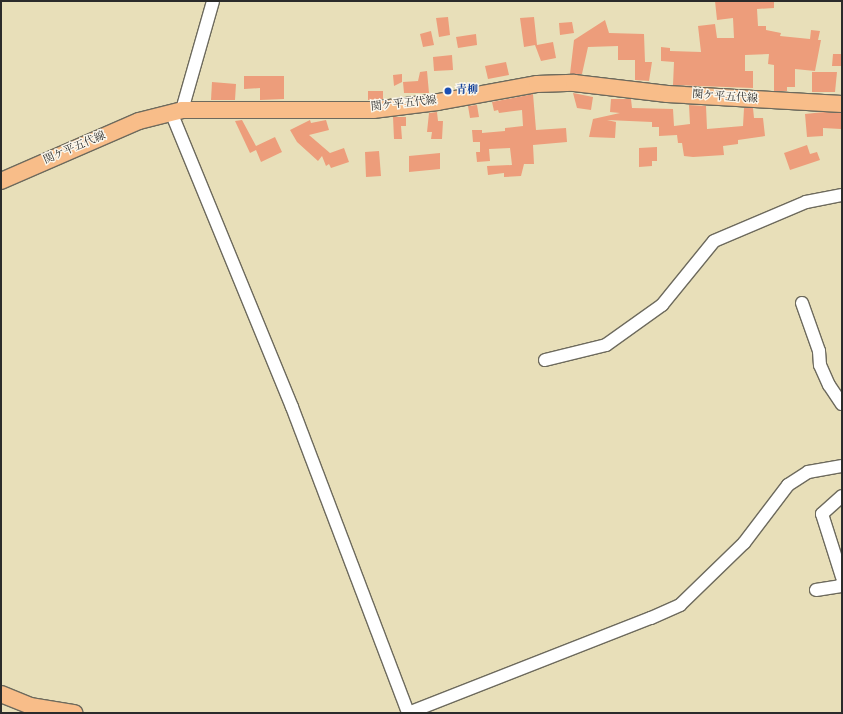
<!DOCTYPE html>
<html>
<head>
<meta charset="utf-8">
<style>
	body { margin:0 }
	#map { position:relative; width:843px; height:714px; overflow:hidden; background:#e8dfb9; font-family:"Old Standard TT","Noto Serif JP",serif }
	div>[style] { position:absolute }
	.building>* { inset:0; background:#ed9d7b }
	.roads { filter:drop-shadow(1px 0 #6d6a5d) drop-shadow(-1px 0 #6d6a5d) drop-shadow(0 1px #6d6a5d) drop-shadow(0 -1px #6d6a5d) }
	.minor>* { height:12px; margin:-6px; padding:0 6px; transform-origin:6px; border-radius:6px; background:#fff }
	.major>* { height:16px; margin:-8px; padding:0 8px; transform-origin:8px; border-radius:8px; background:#f8bd89 }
	.dots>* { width:11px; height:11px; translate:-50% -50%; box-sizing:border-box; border:2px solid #fbf7ec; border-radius:50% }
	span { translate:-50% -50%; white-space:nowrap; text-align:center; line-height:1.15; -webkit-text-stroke:3px #fbf7ec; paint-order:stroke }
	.transit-label { font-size:11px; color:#164399; font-weight:700 }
	.left { translate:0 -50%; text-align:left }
	.street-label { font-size:11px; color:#2b2b2b }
	.frame { position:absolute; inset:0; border:2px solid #2b2b2b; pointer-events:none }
</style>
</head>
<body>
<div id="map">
	<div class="building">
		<i style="clip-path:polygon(715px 1px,774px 1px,774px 8px,757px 9px,758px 26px,766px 26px,766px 30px,781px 33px,780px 36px,810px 39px,811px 30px,820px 31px,818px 40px,821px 40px,815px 71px,795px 69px,795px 87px,787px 87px,787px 91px,774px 91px,774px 65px,768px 64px,769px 54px,745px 55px,745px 71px,753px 71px,753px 88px,673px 85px,674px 62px,661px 61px,661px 47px,670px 48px,670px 51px,701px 52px,698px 26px,715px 24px,717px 38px,734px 38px,733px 18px,717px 20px)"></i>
		<i style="clip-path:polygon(448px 17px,450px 35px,439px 37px,436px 18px)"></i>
		<i style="clip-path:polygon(534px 17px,537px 45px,553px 42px,556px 58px,541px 61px,535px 45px,524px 47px,520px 18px)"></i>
		<i style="clip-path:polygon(605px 20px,609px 33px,644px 34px,645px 62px,652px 62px,649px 81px,635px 80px,635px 60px,618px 60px,618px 46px,588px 47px,582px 74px,570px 74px,574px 40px)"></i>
		<i style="clip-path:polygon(572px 22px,574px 33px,560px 35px,559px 23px)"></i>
		<i style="clip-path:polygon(431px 31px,434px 45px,423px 47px,420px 34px)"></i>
		<i style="clip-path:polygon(476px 34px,477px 45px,458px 48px,456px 37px)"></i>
		<i style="clip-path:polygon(833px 54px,842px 54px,842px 66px,832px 66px)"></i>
		<i style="clip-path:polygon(452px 55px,453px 70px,434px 71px,433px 57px)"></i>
		<i style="clip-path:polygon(506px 62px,509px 75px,488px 79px,485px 66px)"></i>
		<i style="clip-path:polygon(427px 71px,429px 93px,404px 93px,403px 82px,418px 81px,420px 72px)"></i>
		<i style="clip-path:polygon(812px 72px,837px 72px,835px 92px,812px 92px)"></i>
		<i style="clip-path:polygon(402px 74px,402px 82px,394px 86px,393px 75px)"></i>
		<i style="clip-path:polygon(244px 76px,284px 76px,284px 99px,260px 100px,260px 88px,244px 89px)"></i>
		<i style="clip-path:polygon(212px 82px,236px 84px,235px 100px,211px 100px)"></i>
		<i style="clip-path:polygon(368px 91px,383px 91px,383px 99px,368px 100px)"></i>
		<i style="clip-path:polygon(573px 93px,593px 97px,591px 110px,577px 108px)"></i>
		<i style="clip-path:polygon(533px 94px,536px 130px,566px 128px,567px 142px,533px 145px,534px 164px,524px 164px,521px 176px,504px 177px,504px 173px,488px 175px,487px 166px,512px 165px,510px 148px,489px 149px,490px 161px,477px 162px,476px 152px,480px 152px,480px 142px,473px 142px,472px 130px,482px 130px,482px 133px,505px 131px,505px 128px,523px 126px,522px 110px,499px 113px,498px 110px,494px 111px,492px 102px)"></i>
		<i style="clip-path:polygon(611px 99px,631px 99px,632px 108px,673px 109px,674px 126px,690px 124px,689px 105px,706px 106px,707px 129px,743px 126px,744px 108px,753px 108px,754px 118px,763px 118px,765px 136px,738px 140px,738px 144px,723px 146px,724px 155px,693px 157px,684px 156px,682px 143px,678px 143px,677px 135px,659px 136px,659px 127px,652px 127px,652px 122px,607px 120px,616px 122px,615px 138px,589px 137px,593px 119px,620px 113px,610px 112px)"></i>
		<i style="clip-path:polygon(477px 105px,479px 117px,470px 118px,468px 106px)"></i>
		<i style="clip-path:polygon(437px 112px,438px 121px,443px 121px,442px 139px,431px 139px,432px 132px,427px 132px,429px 113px)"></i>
		<i style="clip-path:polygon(824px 112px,842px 113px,841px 129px,823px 128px,823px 136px,807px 137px,805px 114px)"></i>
		<i style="clip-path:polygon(393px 117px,406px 117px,406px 126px,401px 126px,402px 139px,394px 139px)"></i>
		<i style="clip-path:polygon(242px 120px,256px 146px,275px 137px,282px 152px,261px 162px,256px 150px,250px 153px,235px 121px)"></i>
		<i style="clip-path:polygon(310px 120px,311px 123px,326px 120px,329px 130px,309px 135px,330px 153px,344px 148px,349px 162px,331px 168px,329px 164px,326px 166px,322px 156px,318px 161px,297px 142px,290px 130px)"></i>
		<i style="clip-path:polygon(807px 145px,810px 154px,817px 152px,820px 160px,790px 170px,784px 153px)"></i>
		<i style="clip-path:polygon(657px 147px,657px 161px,652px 161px,652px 166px,639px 167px,639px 148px)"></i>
		<i style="clip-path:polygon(379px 151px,381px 176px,366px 177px,365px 152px)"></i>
		<i style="clip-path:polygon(440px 153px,440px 169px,409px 172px,409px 156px)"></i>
	</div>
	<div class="roads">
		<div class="minor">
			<i style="left:182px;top:110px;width:113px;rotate:-74.1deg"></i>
			<i style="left:171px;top:112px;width:319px;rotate:67.7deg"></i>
			<i style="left:292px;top:407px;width:327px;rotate:69.2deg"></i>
			<i style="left:802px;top:303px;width:51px;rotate:70.5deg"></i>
			<i style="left:819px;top:351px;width:14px;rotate:86deg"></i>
			<i style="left:820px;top:365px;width:22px;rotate:66deg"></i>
			<i style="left:829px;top:385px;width:23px;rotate:56deg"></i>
			<i style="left:545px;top:360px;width:63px;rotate:-13.8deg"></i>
			<i style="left:606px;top:345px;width:69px;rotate:-35.5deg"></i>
			<i style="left:662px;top:305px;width:82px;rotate:-50.9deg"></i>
			<i style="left:714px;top:241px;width:100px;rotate:-23deg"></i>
			<i style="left:806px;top:202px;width:37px;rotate:-11deg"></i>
			<i style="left:842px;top:496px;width:27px;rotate:138deg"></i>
			<i style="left:822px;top:514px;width:66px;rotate:72.4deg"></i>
			<i style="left:816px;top:590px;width:24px;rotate:-9deg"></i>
			<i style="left:840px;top:586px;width:4px;rotate:-56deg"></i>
			<i style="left:408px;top:713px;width:261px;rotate:-21.4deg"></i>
			<i style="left:651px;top:618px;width:32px;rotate:-24deg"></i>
			<i style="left:680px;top:605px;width:89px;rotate:-44.1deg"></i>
			<i style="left:744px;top:543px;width:73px;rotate:-52.8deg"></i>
			<i style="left:788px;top:485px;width:24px;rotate:-33deg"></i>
			<i style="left:808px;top:472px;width:35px;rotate:-10deg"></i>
		</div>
		<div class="major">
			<i style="left:1px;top:181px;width:150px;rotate:-23.5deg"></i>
			<i style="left:139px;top:121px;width:44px;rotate:-14.3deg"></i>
			<i style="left:182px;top:110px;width:191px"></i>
			<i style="left:373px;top:110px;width:65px;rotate:-7deg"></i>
			<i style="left:438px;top:102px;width:101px;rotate:-10.3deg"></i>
			<i style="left:537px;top:84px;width:37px;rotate:-2deg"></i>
			<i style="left:574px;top:83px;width:94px;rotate:6.7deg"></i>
			<i style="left:667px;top:94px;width:175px;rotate:3.3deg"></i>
			<i style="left:1px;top:694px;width:31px;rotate:22deg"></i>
			<i style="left:30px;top:706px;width:45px;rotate:9deg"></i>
		</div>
	</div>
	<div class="dots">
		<i style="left:448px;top:91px;background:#1a4fb4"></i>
	</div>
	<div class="transit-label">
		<span class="left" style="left:456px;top:91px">青柳</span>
	</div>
	<div class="street-label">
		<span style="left:725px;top:98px;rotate:4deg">関ケ平五代線</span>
		<span style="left:404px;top:105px;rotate:-6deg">関ケ平五代線</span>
		<span style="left:75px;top:149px;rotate:-23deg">関ケ平五代線</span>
	</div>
	<div class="frame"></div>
</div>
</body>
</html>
